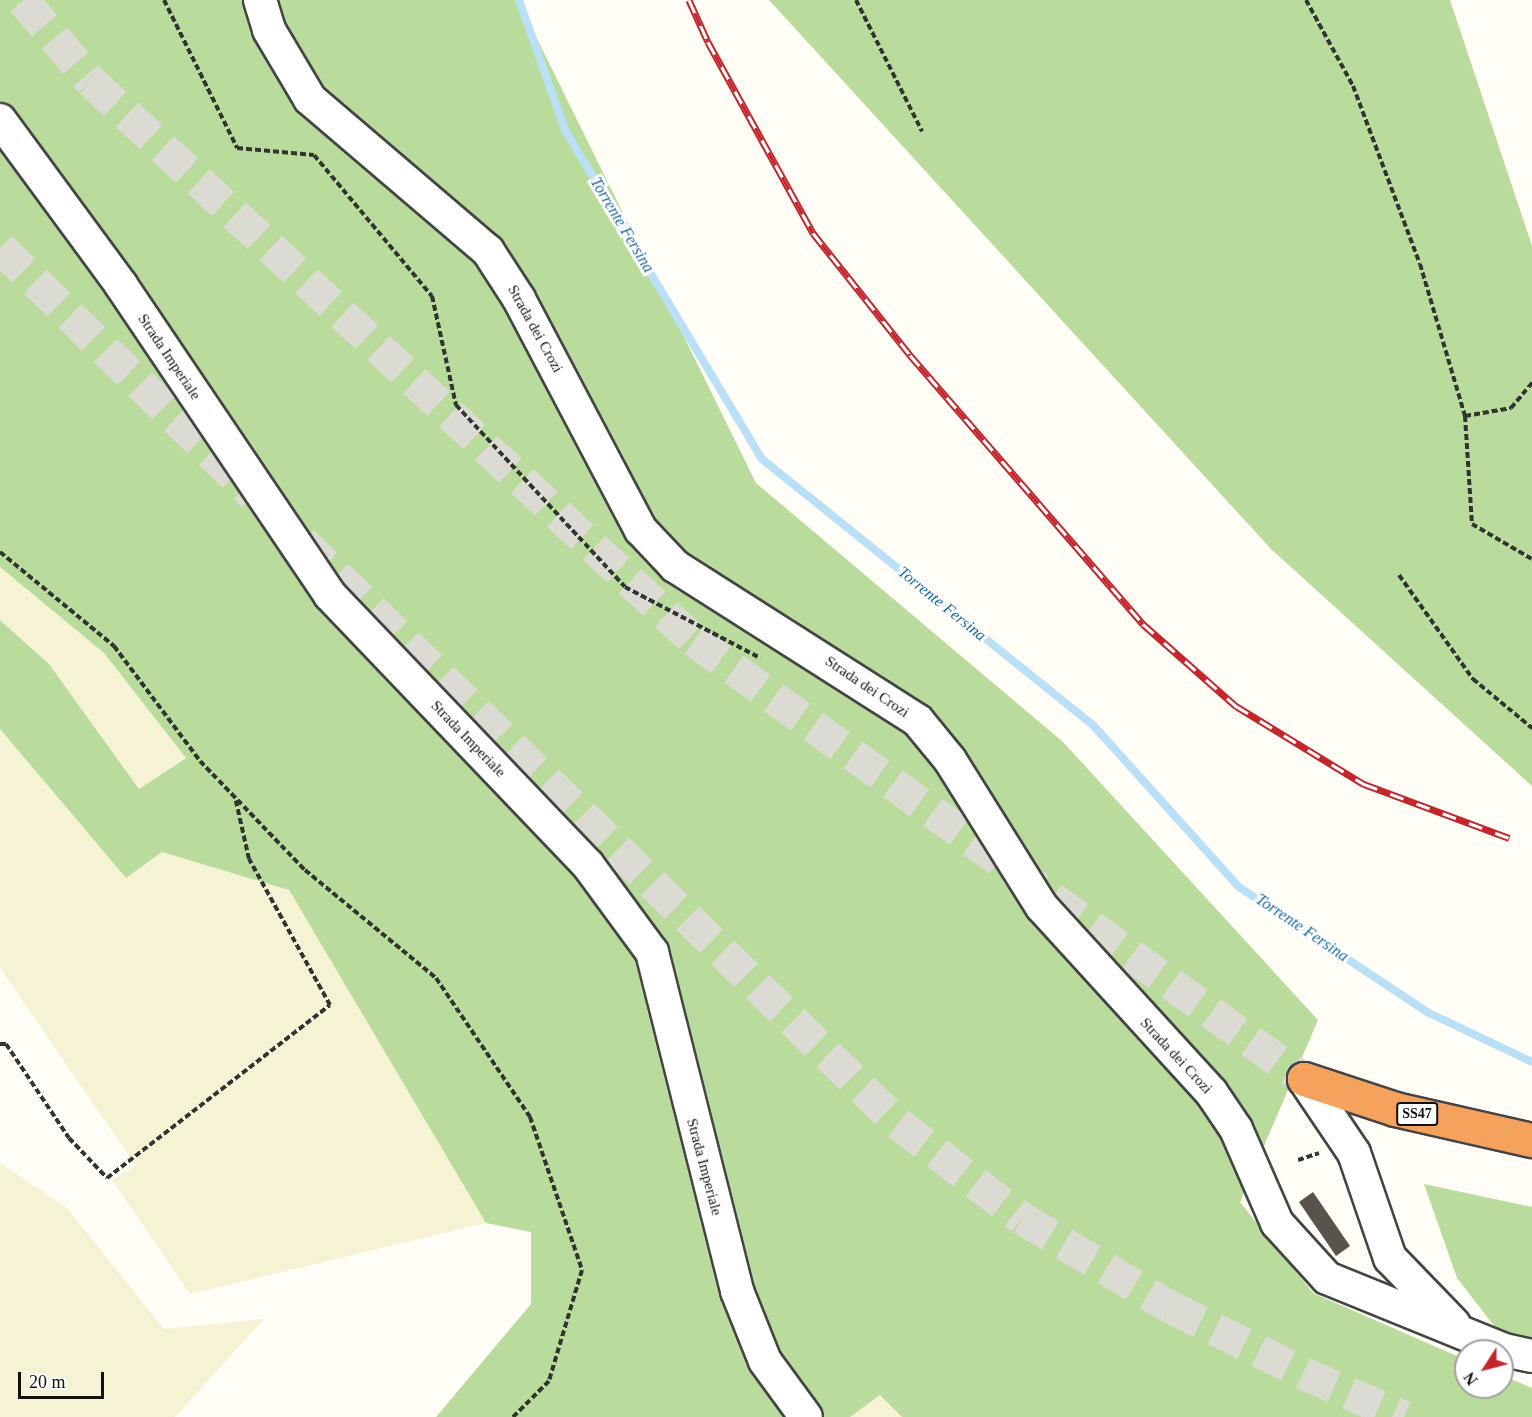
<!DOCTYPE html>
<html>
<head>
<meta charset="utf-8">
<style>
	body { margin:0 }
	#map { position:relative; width:1532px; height:1417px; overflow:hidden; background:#fffdf5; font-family:"Times New Roman",serif }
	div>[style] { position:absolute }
	.farmland>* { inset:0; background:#f6f3d4 }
	.forest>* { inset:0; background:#b9dc9c }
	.stream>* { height:8px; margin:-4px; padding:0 4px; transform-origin:4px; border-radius:4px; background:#b9e0f7 }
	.building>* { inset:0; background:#5a524d }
	.highway-tunnel>* { height:33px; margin-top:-16.5px; transform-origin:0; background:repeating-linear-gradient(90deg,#dbdad3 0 33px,transparent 0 49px) }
	.path>* { height:4px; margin-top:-2px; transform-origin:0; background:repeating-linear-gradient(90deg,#333 0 6px,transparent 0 9px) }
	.roads { filter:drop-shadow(2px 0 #444) drop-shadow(-2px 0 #444) drop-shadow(0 2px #444) drop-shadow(0 -2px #444) }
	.minor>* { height:32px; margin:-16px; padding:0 16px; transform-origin:16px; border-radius:16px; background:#fff }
	.highway>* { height:33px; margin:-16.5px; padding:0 16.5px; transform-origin:16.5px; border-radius:16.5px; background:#f5a25d }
	.rail>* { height:7px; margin-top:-3.5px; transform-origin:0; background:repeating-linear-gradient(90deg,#fff 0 14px,#c4262e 0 28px); box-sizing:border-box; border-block:2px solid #c4262e }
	span { translate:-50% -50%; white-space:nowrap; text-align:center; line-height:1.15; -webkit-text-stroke:6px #fff; paint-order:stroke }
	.shield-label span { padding:2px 4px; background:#fff; border:2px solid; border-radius:4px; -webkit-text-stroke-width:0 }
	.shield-label { font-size:14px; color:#111; font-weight:700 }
	.street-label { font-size:15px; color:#111 }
	.water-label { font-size:16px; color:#1768a6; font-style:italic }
	.north { position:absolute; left:1454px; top:1339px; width:60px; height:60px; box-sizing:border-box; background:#fff; border:2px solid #a0a0a0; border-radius:50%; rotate:234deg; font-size:16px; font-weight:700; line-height:24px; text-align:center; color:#111 }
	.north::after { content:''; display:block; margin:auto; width:21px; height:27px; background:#c4262e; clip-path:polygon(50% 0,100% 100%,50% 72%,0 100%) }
	.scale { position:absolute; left:18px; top:1372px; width:86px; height:27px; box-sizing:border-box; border:3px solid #111; border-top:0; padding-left:8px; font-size:18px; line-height:21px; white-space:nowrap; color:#111; -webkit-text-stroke:4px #fff; paint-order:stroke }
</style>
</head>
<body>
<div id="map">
	<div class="farmland">
		<i style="clip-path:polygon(0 567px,104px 653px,186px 757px,139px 789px,49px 664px,0 620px)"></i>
		<i style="clip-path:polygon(0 729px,126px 878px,162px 852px,289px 890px,486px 1223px,190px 1294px,112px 1180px,136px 1166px,0 968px)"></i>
		<i style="clip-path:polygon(0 1163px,67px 1208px,164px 1329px,264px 1319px,175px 1417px,0 1417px)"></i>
		<i style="clip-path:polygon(880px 1395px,902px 1417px,850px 1417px)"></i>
	</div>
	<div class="forest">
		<i style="clip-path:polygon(0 0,518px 0,756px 483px,1063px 742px,1318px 1020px,1240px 1202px,1313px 1293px,1466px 1360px,1466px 1387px,1502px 1387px,1502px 1375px,1532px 1388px,1532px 1417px,902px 1417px,880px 1395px,850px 1417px,436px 1417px,531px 1304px,531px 1232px,486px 1223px,289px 890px,162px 852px,126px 878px,0 729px,0 620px,49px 664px,139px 789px,186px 758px,104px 653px,0 567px)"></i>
		<i style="clip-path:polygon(769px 0,1450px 0,1532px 246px,1532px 786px,1271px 549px)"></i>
		<i style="clip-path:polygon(1424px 1184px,1532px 1207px,1532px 1375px,1457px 1278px)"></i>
	</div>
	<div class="stream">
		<i style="left:519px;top:0;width:138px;rotate:70.5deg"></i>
		<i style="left:565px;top:130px;width:383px;rotate:59.1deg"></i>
		<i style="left:762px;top:459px;width:425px;rotate:38.8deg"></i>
		<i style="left:1093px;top:725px;width:218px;rotate:48deg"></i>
		<i style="left:1239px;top:887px;width:228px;rotate:33.6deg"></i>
		<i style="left:1429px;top:1013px;width:114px;rotate:25.4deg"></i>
	</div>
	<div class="building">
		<i style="clip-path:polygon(1313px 1192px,1350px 1246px,1336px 1256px,1299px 1202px)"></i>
	</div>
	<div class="highway-tunnel">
		<i style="left:23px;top:0;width:106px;rotate:50deg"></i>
		<i style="left:91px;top:81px;width:822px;rotate:42.83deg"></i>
		<i style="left:694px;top:640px;width:752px;rotate:35.74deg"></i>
		<i style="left:0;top:247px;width:355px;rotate:44.3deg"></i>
		<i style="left:302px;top:541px;width:833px;rotate:44.32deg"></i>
		<i style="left:898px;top:1123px;width:156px;rotate:37.5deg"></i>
		<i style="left:1022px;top:1218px;width:174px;rotate:30.9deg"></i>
		<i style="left:1171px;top:1307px;width:148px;rotate:26.4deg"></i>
		<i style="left:1304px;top:1373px;width:109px;rotate:23.7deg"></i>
	</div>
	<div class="path">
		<i style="left:164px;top:0;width:165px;rotate:63.7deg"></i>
		<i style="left:237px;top:148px;width:77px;rotate:5.2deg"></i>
		<i style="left:314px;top:155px;width:184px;rotate:50.1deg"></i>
		<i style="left:432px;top:296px;width:112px;rotate:77.6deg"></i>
		<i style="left:456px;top:405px;width:248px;rotate:47.1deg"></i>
		<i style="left:625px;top:587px;width:153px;rotate:27.7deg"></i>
		<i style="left:856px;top:0;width:147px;rotate:63.3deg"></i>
		<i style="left:1306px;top:0;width:98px;rotate:61.3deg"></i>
		<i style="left:1353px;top:86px;width:190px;rotate:69.4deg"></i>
		<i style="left:1420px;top:264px;width:159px;rotate:73.5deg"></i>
		<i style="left:1465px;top:416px;width:47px;rotate:-9.9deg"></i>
		<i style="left:1511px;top:408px;width:33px;rotate:-50deg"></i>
		<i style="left:1465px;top:416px;width:108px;rotate:86.3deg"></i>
		<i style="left:1472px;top:524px;width:69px;rotate:30.3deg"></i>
		<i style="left:0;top:552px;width:148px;rotate:39.5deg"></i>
		<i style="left:114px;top:646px;width:144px;rotate:53.2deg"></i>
		<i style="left:200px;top:761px;width:151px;rotate:46.1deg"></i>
		<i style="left:305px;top:870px;width:170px;rotate:39.5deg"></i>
		<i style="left:436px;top:978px;width:168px;rotate:55.9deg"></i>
		<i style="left:530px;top:1117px;width:162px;rotate:71.2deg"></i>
		<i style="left:582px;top:1270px;width:116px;rotate:106.6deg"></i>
		<i style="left:549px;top:1381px;width:51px;rotate:135deg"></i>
		<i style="left:1399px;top:575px;width:128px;rotate:54.6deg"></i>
		<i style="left:1473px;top:679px;width:77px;rotate:39.7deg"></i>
		<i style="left:0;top:1044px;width:6px"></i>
		<i style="left:6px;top:1044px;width:113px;rotate:56.2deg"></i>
		<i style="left:69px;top:1138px;width:55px;rotate:46.5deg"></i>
		<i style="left:107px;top:1178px;width:282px;rotate:-37.8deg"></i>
		<i style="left:330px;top:1005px;width:167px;rotate:-119deg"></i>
		<i style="left:249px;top:859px;width:64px;rotate:-102.7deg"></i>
		<i style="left:1298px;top:1160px;width:22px;rotate:-18deg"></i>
	</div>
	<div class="roads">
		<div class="minor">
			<i style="left:260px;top:0;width:31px;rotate:73deg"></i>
			<i style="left:269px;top:30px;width:80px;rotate:59.3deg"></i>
			<i style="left:310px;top:99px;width:234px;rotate:40.5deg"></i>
			<i style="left:488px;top:251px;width:57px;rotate:57.1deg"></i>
			<i style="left:519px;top:299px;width:261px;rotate:62.2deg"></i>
			<i style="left:641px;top:530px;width:50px;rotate:46.6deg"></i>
			<i style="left:675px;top:566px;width:288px;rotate:32.5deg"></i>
			<i style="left:918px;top:721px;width:50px;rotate:50.6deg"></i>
			<i style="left:950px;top:760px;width:173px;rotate:58deg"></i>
			<i style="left:1042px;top:907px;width:251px;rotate:47.6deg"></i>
			<i style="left:1211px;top:1092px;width:45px;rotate:56deg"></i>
			<i style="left:1236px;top:1129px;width:103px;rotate:66.4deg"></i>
			<i style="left:1277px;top:1223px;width:74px;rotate:47.7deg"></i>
			<i style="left:1327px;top:1278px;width:191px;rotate:22.1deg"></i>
			<i style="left:1504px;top:1350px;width:29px;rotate:12deg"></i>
			<i style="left:0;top:120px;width:205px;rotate:53.7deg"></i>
			<i style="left:121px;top:285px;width:374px;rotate:56deg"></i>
			<i style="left:330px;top:595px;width:373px;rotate:46.3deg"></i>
			<i style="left:588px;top:865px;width:108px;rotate:53.7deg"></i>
			<i style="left:652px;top:952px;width:349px;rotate:75.9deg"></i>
			<i style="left:737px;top:1291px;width:75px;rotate:68.2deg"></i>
			<i style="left:765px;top:1361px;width:69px;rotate:53.8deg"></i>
			<i style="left:1304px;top:1079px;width:89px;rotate:56deg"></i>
			<i style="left:1354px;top:1153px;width:111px;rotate:71.1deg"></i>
			<i style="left:1390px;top:1258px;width:92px;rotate:45.9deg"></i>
		</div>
		<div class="highway">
			<i style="left:1304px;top:1079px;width:96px;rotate:18.2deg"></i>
			<i style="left:1395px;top:1109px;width:140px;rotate:12.8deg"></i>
		</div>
	</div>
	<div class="rail">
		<i style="left:689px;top:0;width:46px;rotate:65.7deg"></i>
		<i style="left:708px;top:42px;width:218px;rotate:61.2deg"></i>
		<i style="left:813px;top:233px;width:156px;rotate:51.5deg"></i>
		<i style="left:910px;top:355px;width:356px;rotate:49.1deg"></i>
		<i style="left:1143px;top:624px;width:124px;rotate:41.4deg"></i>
		<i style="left:1236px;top:706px;width:150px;rotate:31.4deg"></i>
		<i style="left:1364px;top:784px;width:155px;rotate:20.4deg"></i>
	</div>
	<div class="shield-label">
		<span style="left:1417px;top:1114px">SS47</span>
	</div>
	<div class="street-label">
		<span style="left:535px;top:329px;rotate:61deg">Strada dei Crozi</span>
		<span style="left:169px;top:357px;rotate:56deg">Strada Imperiale</span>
		<span style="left:867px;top:687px;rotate:34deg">Strada dei Crozi</span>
		<span style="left:468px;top:739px;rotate:46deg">Strada Imperiale</span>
		<span style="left:1176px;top:1056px;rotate:47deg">Strada dei Crozi</span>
		<span style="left:704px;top:1167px;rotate:75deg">Strada Imperiale</span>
	</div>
	<div class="water-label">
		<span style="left:622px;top:225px;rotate:59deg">Torrente Fersina</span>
		<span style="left:942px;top:604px;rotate:39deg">Torrente Fersina</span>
		<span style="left:1302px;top:928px;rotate:34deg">Torrente Fersina</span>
	</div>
	<div class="north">N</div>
	<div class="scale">20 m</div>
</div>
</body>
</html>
